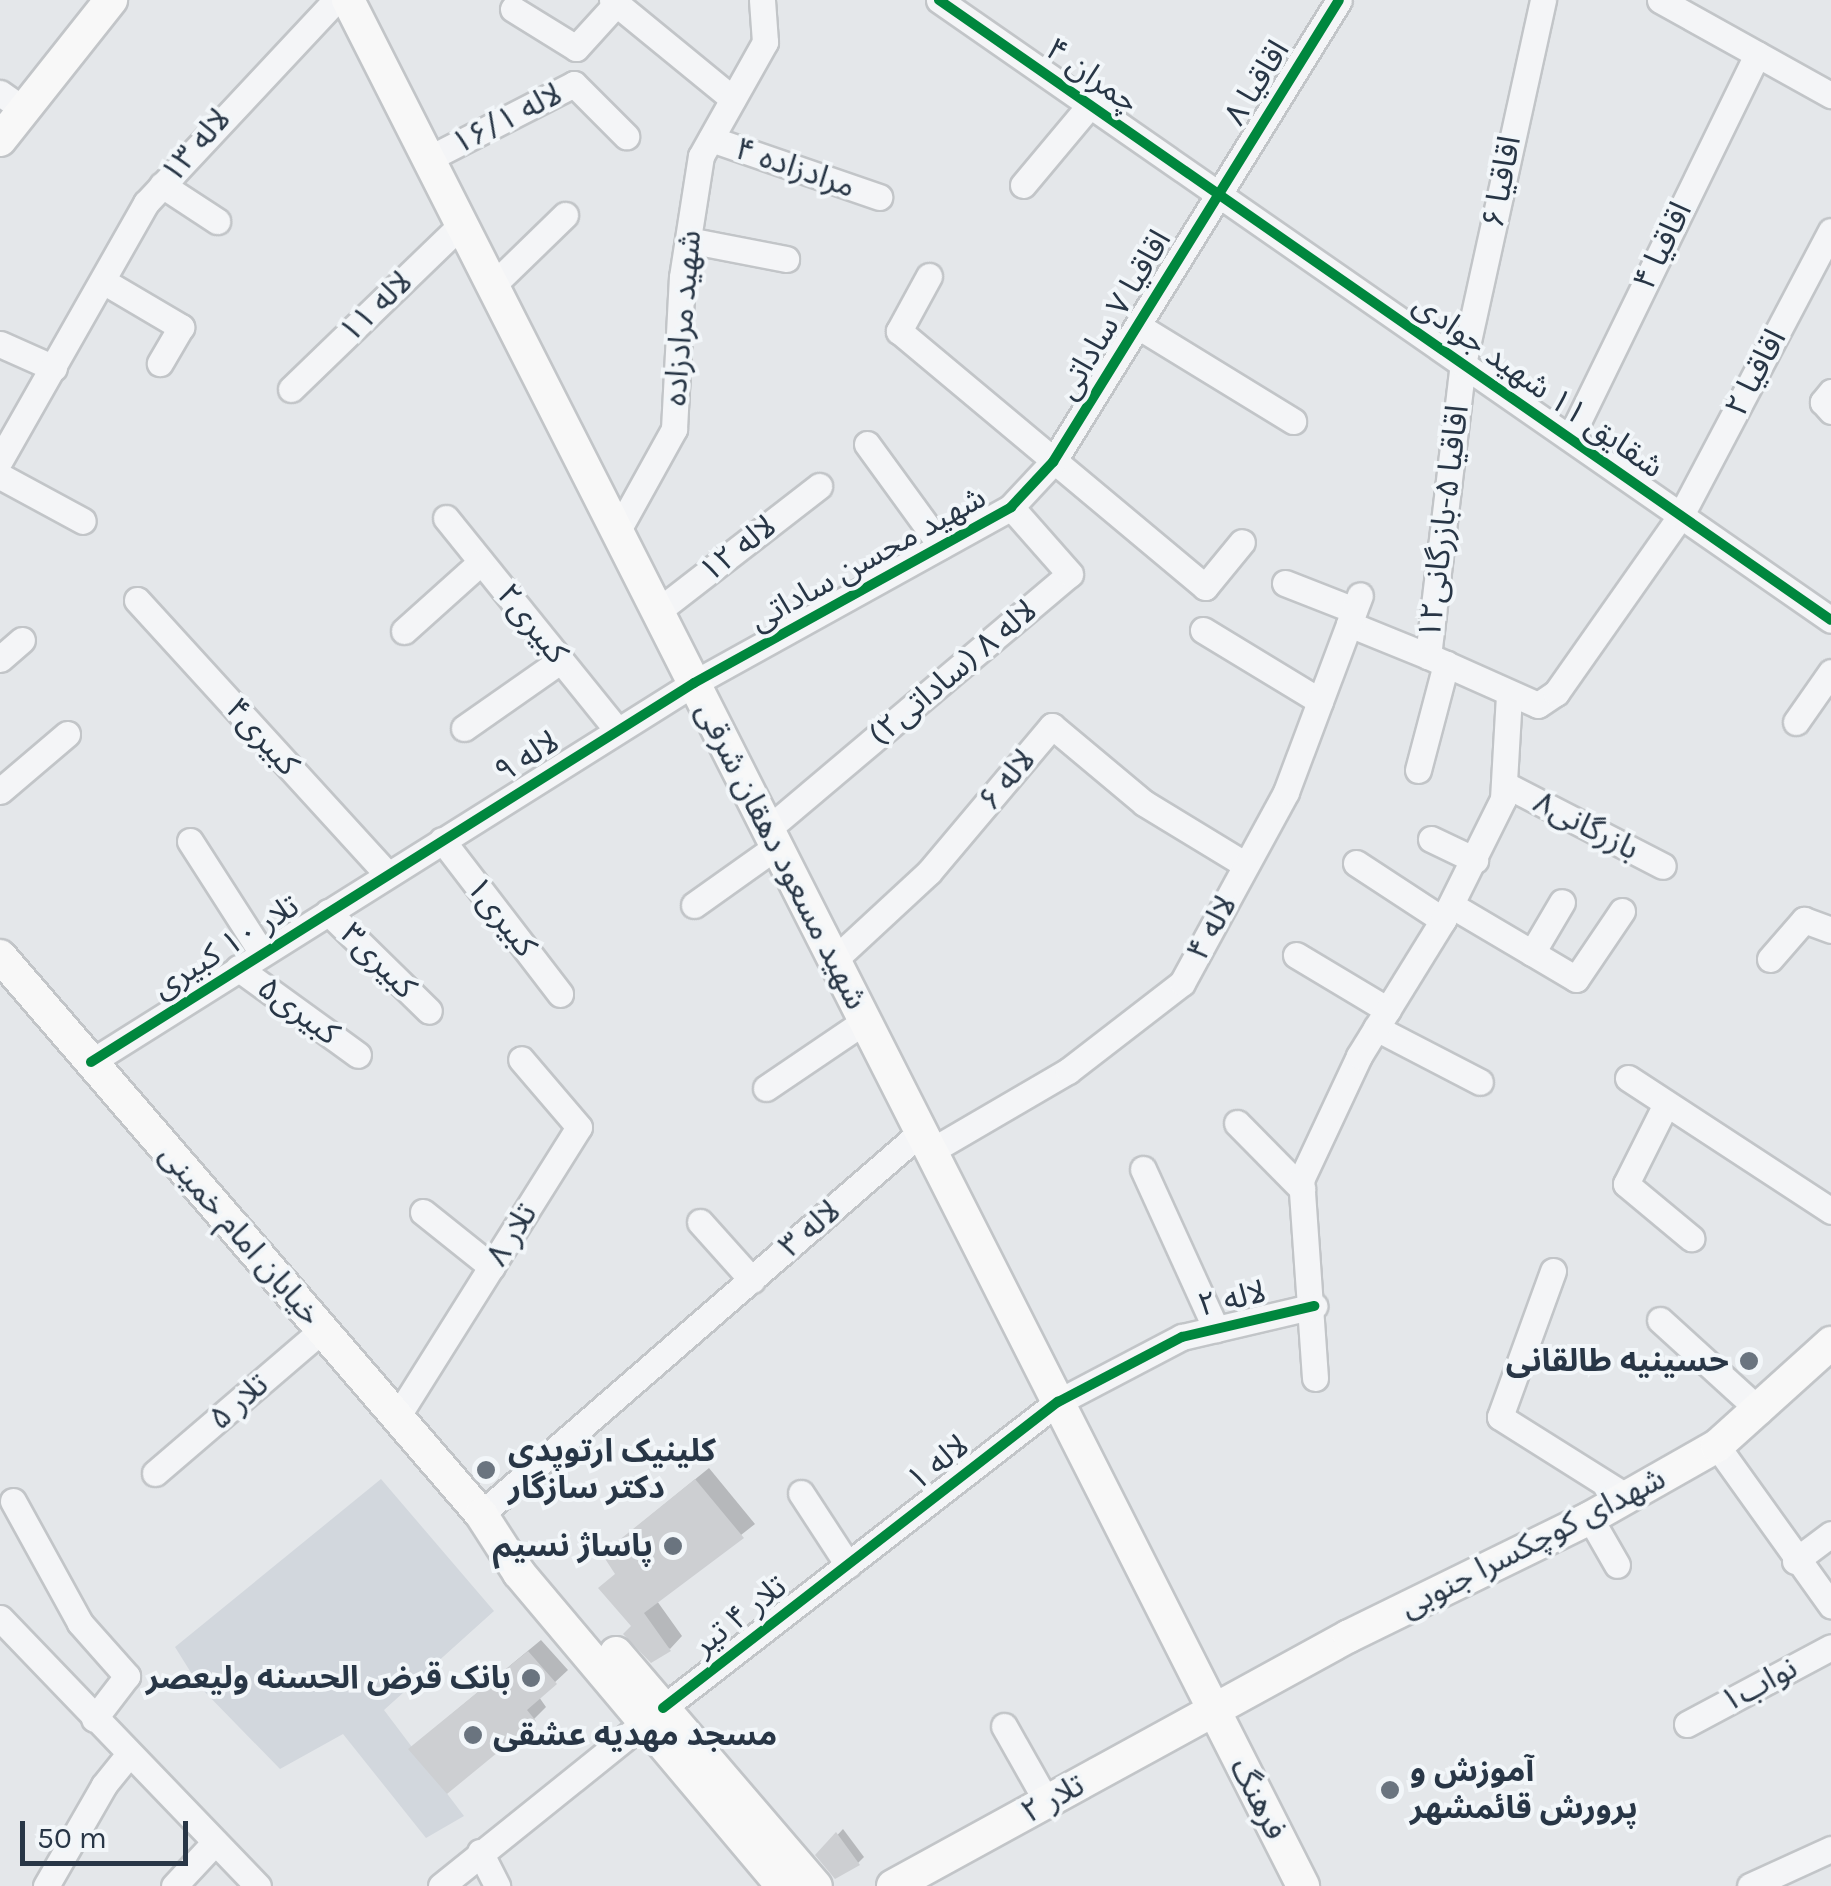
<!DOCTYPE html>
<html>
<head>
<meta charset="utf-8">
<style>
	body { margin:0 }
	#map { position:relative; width:1831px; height:1886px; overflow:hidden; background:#e4e7ea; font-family:Karla,"Noto Sans Arabic",sans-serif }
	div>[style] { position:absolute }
	.built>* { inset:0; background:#d2d7dd }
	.shadow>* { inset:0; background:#0003 }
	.building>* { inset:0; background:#cdcfd2 }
	.roads { filter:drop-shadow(2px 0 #c2c5c8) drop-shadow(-2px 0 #c2c5c8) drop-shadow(0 2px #c2c5c8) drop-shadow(0 -2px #c2c5c8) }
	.minor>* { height:25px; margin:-12.5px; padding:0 12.5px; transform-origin:12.5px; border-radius:12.5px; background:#f4f5f7 }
	.major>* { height:32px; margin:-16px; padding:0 16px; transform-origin:16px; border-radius:16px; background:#f8f8f8 }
	.cycleway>* { height:10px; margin:-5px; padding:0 5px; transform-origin:5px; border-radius:5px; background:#00873e }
	.dots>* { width:28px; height:28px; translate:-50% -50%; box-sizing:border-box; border:5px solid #f2f6f9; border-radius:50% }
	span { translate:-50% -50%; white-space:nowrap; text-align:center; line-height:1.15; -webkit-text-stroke:8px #f2f6f9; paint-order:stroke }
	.street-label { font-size:32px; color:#283646 }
	.poi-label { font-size:32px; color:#283646; font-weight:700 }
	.right { translate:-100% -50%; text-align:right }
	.left { translate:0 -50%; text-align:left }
	.scale { position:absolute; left:20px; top:1821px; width:168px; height:45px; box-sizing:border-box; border:5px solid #283646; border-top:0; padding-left:12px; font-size:30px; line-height:35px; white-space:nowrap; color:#283646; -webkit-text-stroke:8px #f2f6f9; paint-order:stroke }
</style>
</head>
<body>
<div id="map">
	<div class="built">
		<i style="clip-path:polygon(381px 1479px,494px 1611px,384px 1710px,464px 1816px,426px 1838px,343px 1734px,280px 1769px,200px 1687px,175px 1647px)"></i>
	</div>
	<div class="shadow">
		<i style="clip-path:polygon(709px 1468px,755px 1524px,657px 1601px,682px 1636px,670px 1649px,635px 1626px,617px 1573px,618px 1542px)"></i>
		<i style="clip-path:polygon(541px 1640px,568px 1670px,539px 1697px,546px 1707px,534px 1719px,424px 1737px)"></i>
		<i style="clip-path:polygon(843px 1829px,864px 1857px,858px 1863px,819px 1855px)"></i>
	</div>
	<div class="building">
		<i style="clip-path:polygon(695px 1479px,744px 1538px,644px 1613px,671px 1651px,651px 1663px,623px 1634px,631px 1626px,598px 1588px,615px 1574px,602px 1554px)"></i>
		<i style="clip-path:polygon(528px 1651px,557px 1684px,527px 1710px,536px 1721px,447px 1794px,408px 1749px)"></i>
		<i style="clip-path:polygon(836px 1832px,860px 1865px,835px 1879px,815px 1855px)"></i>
	</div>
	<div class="roads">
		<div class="minor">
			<i style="left:612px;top:0;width:156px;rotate:39.3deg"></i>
			<i style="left:939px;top:0;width:1086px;rotate:34.8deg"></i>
			<i style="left:1660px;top:0;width:196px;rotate:29.1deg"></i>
			<i style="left:513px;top:9px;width:74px;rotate:31.8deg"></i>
			<i style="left:576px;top:48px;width:59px;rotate:-47.7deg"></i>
			<i style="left:0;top:93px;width:29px;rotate:35deg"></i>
			<i style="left:711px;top:139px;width:178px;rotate:19deg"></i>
			<i style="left:428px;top:159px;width:164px;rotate:-27.2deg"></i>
			<i style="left:574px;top:84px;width:74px;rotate:45deg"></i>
			<i style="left:162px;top:185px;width:66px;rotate:33.2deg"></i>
			<i style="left:1023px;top:185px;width:104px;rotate:-50.1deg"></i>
			<i style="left:688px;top:240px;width:100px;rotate:11deg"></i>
			<i style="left:929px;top:276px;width:63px;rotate:118.6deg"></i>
			<i style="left:899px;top:331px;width:399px;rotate:39.9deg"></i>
			<i style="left:1205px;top:587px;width:58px;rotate:-50.6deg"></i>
			<i style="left:103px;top:281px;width:91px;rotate:30.5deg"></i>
			<i style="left:181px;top:327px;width:42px;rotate:120.3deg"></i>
			<i style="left:492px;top:286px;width:102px;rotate:-44.2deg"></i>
			<i style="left:1138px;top:326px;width:182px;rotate:31.5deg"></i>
			<i style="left:0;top:344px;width:59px;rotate:24deg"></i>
			<i style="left:291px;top:389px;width:236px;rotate:-44deg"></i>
			<i style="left:1831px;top:392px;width:13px;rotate:129deg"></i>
			<i style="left:1823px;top:402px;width:12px;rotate:48deg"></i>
			<i style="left:1570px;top:438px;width:427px;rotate:-64deg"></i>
			<i style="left:867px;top:444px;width:126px;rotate:54deg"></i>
			<i style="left:0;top:460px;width:296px;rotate:-60.4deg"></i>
			<i style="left:146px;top:203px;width:278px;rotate:-46.9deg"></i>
			<i style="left:0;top:476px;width:94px;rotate:28.5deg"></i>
			<i style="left:446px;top:518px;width:272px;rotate:51.1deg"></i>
			<i style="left:617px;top:532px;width:118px;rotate:-61deg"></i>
			<i style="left:674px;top:429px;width:152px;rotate:-87deg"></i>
			<i style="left:682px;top:277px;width:122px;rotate:-81.1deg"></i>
			<i style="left:701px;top:156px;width:131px;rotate:-60.7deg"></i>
			<i style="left:765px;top:42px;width:42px;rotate:-94.1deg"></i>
			<i style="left:1285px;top:583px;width:74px;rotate:21.4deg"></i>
			<i style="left:137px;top:600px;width:371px;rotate:47.6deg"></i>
			<i style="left:658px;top:611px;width:204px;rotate:-37.8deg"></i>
			<i style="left:1349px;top:624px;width:85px;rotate:22.1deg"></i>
			<i style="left:1428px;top:656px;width:294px;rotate:-83.2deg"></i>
			<i style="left:1463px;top:364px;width:373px;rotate:-77.6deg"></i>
			<i style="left:1203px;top:630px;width:137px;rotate:31.3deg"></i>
			<i style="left:404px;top:631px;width:103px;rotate:-41.9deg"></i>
			<i style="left:1428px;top:656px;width:120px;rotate:24deg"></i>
			<i style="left:1538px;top:705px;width:22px;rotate:-34deg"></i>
			<i style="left:1556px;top:693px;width:218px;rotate:-54.9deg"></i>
			<i style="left:1681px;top:515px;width:321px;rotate:-62.2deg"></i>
			<i style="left:0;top:659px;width:29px;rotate:-41deg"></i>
			<i style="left:1796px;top:722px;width:61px;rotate:-55deg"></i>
			<i style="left:464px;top:728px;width:118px;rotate:-35deg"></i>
			<i style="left:1418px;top:770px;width:110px;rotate:-75.2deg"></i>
			<i style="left:1508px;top:786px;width:174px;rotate:27.3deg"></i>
			<i style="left:0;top:791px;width:88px;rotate:-40.4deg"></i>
			<i style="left:768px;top:829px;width:395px;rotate:-40.2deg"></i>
			<i style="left:1070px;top:574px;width:89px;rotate:-131.4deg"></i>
			<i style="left:1431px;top:839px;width:49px;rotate:25.5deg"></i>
			<i style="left:442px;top:840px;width:194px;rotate:52.5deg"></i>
			<i style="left:190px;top:841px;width:133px;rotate:57.3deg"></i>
			<i style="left:1356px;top:863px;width:104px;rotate:33.2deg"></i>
			<i style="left:694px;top:905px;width:102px;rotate:-35.4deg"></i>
			<i style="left:1451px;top:905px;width:145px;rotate:30.6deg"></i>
			<i style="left:1576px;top:979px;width:82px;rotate:-55.9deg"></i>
			<i style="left:328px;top:912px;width:141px;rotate:44.4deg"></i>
			<i style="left:1532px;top:953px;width:59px;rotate:-59.5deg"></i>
			<i style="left:1296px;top:955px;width:107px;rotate:30.9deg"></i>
			<i style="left:1770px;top:959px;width:52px;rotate:-48.9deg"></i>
			<i style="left:1804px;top:920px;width:29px;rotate:20deg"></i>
			<i style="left:834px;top:960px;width:129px;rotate:-42.8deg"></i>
			<i style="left:929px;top:872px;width:191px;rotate:-49.9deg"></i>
			<i style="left:1052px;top:726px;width:120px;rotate:39.9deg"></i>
			<i style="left:1144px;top:803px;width:119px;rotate:31.3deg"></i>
			<i style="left:238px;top:968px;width:148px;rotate:35.9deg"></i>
			<i style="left:1376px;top:1028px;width:117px;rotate:27.4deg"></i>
			<i style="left:91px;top:1062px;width:712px;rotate:-32.15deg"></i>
			<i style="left:694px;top:683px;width:363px;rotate:-29deg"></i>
			<i style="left:1011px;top:507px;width:62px;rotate:-47deg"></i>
			<i style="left:1053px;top:462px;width:543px;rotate:-58.24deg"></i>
			<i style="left:1628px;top:1078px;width:243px;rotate:33.2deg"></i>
			<i style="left:766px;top:1088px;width:120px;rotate:-34.1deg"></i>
			<i style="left:1666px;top:1104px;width:89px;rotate:116.6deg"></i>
			<i style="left:1626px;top:1184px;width:85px;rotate:39.7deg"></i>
			<i style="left:1237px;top:1123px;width:93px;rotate:45.4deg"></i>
			<i style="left:931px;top:1151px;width:159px;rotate:-30.3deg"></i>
			<i style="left:1068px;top:1071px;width:144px;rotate:-37.7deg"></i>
			<i style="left:1182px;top:983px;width:217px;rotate:-61.4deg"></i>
			<i style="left:1286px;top:792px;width:210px;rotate:-69.4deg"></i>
			<i style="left:1143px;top:1169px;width:176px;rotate:65.5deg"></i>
			<i style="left:423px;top:1212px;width:88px;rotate:38.6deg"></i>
			<i style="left:700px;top:1222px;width:78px;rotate:48.1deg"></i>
			<i style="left:1553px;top:1271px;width:155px;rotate:110deg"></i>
			<i style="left:1500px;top:1417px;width:150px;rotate:32.2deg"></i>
			<i style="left:1660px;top:1320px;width:135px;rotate:42.3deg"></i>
			<i style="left:1315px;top:1378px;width:198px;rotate:-94deg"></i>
			<i style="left:1301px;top:1180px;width:137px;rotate:-64.9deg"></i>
			<i style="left:1359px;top:1056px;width:160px;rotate:-58.3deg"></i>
			<i style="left:1443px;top:920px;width:135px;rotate:-63.6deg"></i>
			<i style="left:1503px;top:799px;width:103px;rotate:-86.7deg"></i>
			<i style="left:397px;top:1417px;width:342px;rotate:-57.9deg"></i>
			<i style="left:579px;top:1127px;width:89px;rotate:-130.5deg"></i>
			<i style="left:1717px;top:1446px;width:196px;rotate:54.4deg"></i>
			<i style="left:155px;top:1473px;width:220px;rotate:-40.6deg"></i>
			<i style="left:801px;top:1493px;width:86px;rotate:56.9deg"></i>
			<i style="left:13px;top:1501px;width:139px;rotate:61.2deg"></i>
			<i style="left:80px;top:1623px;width:71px;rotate:48.4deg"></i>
			<i style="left:127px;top:1676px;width:54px;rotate:127.5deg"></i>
			<i style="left:481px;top:1514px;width:583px;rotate:-40.96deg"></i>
			<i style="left:1590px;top:1518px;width:54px;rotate:60.1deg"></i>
			<i style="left:1795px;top:1561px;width:45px;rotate:-36.9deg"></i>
			<i style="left:0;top:1618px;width:372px;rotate:46.1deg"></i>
			<i style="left:663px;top:1708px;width:500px;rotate:-37.8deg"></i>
			<i style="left:1058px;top:1402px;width:140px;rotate:-27.7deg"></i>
			<i style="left:1182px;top:1337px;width:136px;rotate:-13.2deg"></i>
			<i style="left:1687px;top:1724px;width:163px;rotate:-28.1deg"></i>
			<i style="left:1004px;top:1726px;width:87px;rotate:60.5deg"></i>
			<i style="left:480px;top:1852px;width:38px;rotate:63deg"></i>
			<i style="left:46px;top:1886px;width:116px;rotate:-60.1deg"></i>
			<i style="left:104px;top:1785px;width:40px;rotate:-51deg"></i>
			<i style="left:174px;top:1886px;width:60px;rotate:-47deg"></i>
			<i style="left:441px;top:1886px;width:262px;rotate:-38.8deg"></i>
			<i style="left:1750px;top:1886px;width:89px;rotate:-24.6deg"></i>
		</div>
		<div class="major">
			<i style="left:348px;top:0;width:2114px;rotate:63.14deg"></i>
			<i style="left:0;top:140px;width:179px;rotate:-51.6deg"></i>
			<i style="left:0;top:956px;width:737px;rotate:49.24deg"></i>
			<i style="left:481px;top:1514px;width:70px;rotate:57.2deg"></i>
			<i style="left:519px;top:1573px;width:409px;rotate:49.9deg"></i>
			<i style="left:616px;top:1653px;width:307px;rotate:49.4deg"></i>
			<i style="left:893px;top:1886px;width:520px;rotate:-28.73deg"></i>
			<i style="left:1349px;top:1636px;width:268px;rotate:-26.1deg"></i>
			<i style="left:1590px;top:1518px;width:146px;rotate:-29.6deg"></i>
			<i style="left:1717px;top:1446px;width:154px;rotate:-42.1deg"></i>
		</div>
	</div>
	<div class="cycleway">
		<i style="left:939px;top:0;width:1086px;rotate:34.8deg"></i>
		<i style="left:91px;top:1062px;width:712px;rotate:-32.15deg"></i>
		<i style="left:694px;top:683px;width:363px;rotate:-29deg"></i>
		<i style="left:1011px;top:507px;width:62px;rotate:-47deg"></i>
		<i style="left:1053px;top:462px;width:543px;rotate:-58.24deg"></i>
		<i style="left:663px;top:1708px;width:500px;rotate:-37.8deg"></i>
		<i style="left:1058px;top:1402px;width:140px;rotate:-27.7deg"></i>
		<i style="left:1182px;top:1337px;width:136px;rotate:-13.2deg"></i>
	</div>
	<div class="dots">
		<i style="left:1749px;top:1361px;background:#6a747f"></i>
		<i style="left:486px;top:1470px;background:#6a747f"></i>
		<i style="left:673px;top:1546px;background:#6a747f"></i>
		<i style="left:531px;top:1678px;background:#6a747f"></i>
		<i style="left:473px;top:1735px;background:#6a747f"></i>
		<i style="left:1390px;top:1790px;background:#6a747f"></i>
	</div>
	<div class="street-label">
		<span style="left:1092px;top:76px;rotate:35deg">چمران ۴</span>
		<span style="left:1257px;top:83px;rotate:-58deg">اقاقیا ۸</span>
		<span style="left:507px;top:119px;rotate:-27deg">لاله ۱۶/۱</span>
		<span style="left:196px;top:146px;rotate:-49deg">لاله ۱۳</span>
		<span style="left:795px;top:168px;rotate:19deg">مرادزاده ۴</span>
		<span style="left:1502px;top:182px;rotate:-79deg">اقاقیا ۶</span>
		<span style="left:1663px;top:246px;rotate:-64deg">اقاقیا ۴</span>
		<span style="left:376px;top:307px;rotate:-44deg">لاله ۱۱</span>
		<span style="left:1114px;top:315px;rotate:-59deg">اقاقیا ۷ ساداتی</span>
		<span style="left:683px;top:318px;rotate:-85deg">شهید مرادزاده</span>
		<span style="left:1756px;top:373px;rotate:-62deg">اقاقیا ۲</span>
		<span style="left:1538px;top:386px;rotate:35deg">شقایق ۱۱ شهید جوادی</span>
		<span style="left:1444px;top:522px;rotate:-83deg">اقاقیا ۵-بازرگانی۱۲</span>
		<span style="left:738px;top:549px;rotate:-38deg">لاله ۱۲</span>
		<span style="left:868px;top:559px;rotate:-29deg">شهید محسن ساداتی</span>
		<span style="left:532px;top:624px;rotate:51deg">کبیری۲</span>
		<span style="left:953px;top:673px;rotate:-40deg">لاله ۸ (ساداتی۲)</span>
		<span style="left:262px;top:737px;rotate:48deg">کبیری۴</span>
		<span style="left:527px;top:757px;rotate:-32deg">لاله ۹</span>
		<span style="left:1007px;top:780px;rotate:-50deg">لاله ۶</span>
		<span style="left:1586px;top:826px;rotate:27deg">بازرگانی۸</span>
		<span style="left:781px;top:856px;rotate:63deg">شهید مسعود دهقان شرقی</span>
		<span style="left:501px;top:917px;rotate:52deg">کبیری۱</span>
		<span style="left:1212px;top:928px;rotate:-61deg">لاله ۴</span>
		<span style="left:226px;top:947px;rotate:-32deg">تلار ۱۰ کبیری</span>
		<span style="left:378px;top:961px;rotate:45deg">کبیری۳</span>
		<span style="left:298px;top:1011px;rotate:36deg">کبیری۵</span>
		<span style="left:810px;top:1229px;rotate:-41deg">لاله ۳</span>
		<span style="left:240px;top:1235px;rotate:49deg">خیابان امام خمینی</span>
		<span style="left:512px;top:1235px;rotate:-58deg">تلار ۸</span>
		<span style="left:1232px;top:1299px;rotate:-13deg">لاله ۲</span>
		<span style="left:239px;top:1402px;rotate:-41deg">تلار ۵</span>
		<span style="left:938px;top:1463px;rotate:-38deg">لاله ۱</span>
		<span style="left:1533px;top:1543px;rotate:-27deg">شهدای کوچکسرا جنوبی</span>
		<span style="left:740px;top:1616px;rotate:-38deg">تلار ۴ تیر</span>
		<span style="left:1759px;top:1685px;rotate:-28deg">نواب۱</span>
		<span style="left:1053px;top:1799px;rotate:-29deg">تلار ۲</span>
		<span style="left:1258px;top:1799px;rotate:63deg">فرهنگ</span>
	</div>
	<div class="poi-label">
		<span class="right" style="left:1729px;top:1361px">حسینیه طالقانی</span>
		<span class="left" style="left:508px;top:1470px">کلینیک ارتوپدی<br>دکتر سازگار</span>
		<span class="right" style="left:653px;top:1546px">پاساژ نسیم</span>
		<span class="right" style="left:511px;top:1678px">بانک قرض الحسنه ولیعصر</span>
		<span class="left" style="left:493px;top:1735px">مسجد مهدیه عشقی</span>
		<span class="left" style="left:1410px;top:1790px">آموزش و<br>پرورش قائمشهر</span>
	</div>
	<div class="scale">50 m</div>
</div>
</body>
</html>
